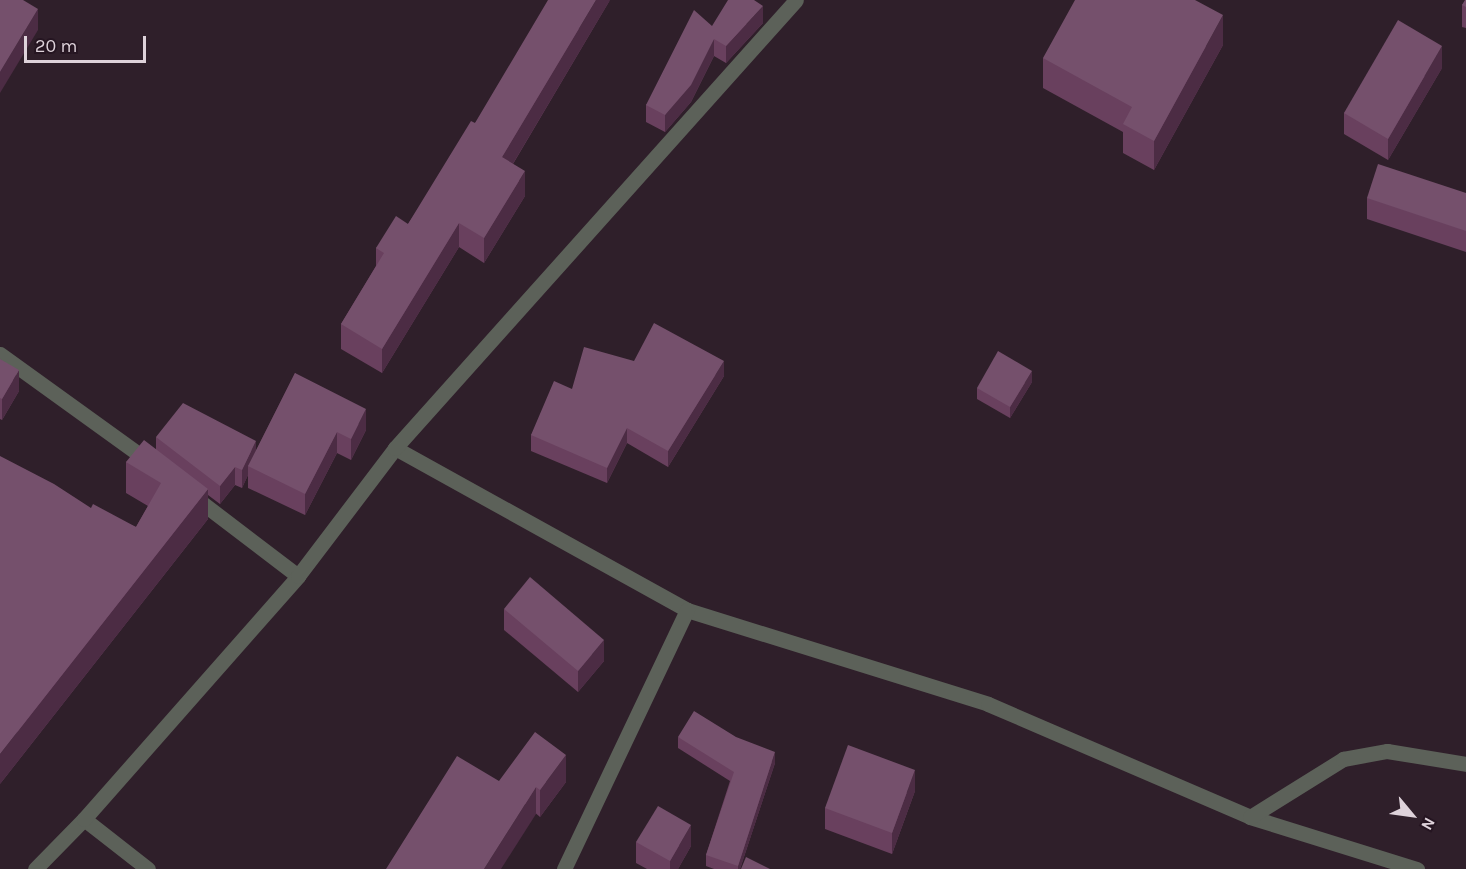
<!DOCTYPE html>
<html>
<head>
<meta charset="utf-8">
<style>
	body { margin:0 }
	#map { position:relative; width:1466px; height:869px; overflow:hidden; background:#2f1f2a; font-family:Karla,sans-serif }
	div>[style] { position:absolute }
	.minor>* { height:15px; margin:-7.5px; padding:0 7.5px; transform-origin:7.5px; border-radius:7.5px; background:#5c6159 }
	.tertiary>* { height:15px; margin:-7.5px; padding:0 7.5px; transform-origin:7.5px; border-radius:7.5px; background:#5c6159 }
	.wall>* { inset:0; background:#69405e }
	.shaded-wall>* { inset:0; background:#4c2c44 }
	.building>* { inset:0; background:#75506c }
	span { translate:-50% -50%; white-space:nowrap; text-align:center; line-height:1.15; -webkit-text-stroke:5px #251521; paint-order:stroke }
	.north { position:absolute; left:1382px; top:785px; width:60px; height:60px; -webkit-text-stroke:4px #251521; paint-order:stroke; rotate:119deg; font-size:16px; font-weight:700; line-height:24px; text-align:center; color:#ded2da }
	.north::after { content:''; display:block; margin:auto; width:21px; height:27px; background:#ded2da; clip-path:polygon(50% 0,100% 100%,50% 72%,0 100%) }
	.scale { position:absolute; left:24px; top:36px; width:122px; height:27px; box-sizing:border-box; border:3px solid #ded2da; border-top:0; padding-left:8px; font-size:18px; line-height:21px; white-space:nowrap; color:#ded2da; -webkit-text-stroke:4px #251521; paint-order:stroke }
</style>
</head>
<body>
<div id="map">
	<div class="minor">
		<i style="left:0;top:354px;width:186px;rotate:35.8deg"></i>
		<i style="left:395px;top:448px;width:334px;rotate:29deg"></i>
		<i style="left:687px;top:610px;width:315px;rotate:17.3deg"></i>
		<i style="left:988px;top:704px;width:285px;rotate:23.3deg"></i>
		<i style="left:1250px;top:817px;width:175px;rotate:17.3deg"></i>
		<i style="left:193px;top:496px;width:132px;rotate:37.3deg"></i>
		<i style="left:1250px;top:817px;width:110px;rotate:-31.9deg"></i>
		<i style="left:1343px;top:759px;width:45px;rotate:-10.3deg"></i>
		<i style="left:1387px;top:751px;width:80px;rotate:9.3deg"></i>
		<i style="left:564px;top:869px;width:287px;rotate:-64.6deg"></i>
	</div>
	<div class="tertiary">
		<i style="left:84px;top:819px;width:81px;rotate:38deg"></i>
		<i style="left:35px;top:869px;width:70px;rotate:-45.6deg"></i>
		<i style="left:84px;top:819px;width:324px;rotate:-48.6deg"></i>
		<i style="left:298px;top:576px;width:161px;rotate:-52.8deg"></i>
		<i style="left:395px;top:448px;width:601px;rotate:-48.17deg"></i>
	</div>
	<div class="wall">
		<i style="clip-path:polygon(610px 0,513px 164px,525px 196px,484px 263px,459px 247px,382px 373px,341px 349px,341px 324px,376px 266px,376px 248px,408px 224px,475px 123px)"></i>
		<i style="clip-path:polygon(1466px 0,1466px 28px,1462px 27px,1462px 5px)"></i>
		<i style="clip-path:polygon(763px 23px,726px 63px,714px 56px,691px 102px,665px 132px,646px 122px,646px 105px,712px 26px)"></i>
		<i style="clip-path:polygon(1223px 45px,1154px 170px,1123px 153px,1123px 132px,1043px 88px,1043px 58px)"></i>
		<i style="clip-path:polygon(1442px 68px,1388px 160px,1344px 134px,1344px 113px)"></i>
		<i style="clip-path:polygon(1466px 193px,1466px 252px,1367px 219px,1367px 198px)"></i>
		<i style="clip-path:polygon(0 359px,19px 391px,2px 420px,0 419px)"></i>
		<i style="clip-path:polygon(634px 361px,724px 376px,668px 467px,627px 443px,607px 483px,531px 451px,531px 435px,572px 389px)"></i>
		<i style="clip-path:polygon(295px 373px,366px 430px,351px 460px,337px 453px,305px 515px,248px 488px,248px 475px,242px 488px,235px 485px,220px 504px,208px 495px,208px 519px,0 784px,91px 508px,136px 527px,148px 506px,126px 493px,126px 462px,156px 449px,156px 437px,256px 451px)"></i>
		<i style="clip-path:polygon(1032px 382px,1010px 418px,977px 399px,977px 388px)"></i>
		<i style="clip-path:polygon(504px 609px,604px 661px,578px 692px,504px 630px)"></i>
		<i style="clip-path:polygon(678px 737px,775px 763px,740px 869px,714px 869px,706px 866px,706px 855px,730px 781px,678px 748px)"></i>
		<i style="clip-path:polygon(499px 781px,566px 782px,540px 817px)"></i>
		<i style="clip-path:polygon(915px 791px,892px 854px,825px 829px,825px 808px)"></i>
		<i style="clip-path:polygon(636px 842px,691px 846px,678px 869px,647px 869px,636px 863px)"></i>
	</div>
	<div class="shaded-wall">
		<i style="clip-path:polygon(596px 0,610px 0,502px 182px,502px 157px)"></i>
		<i style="clip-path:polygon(763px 6px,763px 23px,726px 63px,726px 46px)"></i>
		<i style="clip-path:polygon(38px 9px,38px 30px,0 93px,0 72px)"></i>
		<i style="clip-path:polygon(1223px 15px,1223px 45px,1154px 170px,1154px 141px)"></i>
		<i style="clip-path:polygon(714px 39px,714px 56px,691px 102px,665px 132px,665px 115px)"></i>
		<i style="clip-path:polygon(1442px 46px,1442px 68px,1388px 160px,1388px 139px)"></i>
		<i style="clip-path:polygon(525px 171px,525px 196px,484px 263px,484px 238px)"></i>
		<i style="clip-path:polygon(459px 223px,459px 247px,382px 373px,382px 349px)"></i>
		<i style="clip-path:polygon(724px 361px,724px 376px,668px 467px,668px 451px)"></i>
		<i style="clip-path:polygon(19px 370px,19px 391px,2px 420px,2px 399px)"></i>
		<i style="clip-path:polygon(1032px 371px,1032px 382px,1010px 418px,1010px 407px)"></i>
		<i style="clip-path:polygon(366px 409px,366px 430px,351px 460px,351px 439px)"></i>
		<i style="clip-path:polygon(627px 428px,627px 443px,607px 483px,607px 468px)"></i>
		<i style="clip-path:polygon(337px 432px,337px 453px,305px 515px,305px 494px)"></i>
		<i style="clip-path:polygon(256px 441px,256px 459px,248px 466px,248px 475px,242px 488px,242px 470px)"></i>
		<i style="clip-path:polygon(235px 467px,235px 485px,220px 504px,220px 486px)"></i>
		<i style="clip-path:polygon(208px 489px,208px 519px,0 784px,0 754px)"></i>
		<i style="clip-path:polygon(604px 640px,604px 661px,578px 692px,578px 671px)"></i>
		<i style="clip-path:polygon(775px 752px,775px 763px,740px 869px,738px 869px,738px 866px)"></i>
		<i style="clip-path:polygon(566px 755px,566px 782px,540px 817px,540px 790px)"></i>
		<i style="clip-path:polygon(915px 770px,915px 791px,892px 854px,892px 833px)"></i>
		<i style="clip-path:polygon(536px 787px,536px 814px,501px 869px,484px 869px)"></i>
		<i style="clip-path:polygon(691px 825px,691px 846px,678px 869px,670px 869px,670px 861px)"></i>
	</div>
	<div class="building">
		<i style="clip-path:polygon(0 0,23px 0,38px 9px,0 72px)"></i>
		<i style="clip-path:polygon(548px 0,596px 0,502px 157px,525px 171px,484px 238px,459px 223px,382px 349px,341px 324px,384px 253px,376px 248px,396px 216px,408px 224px,471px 121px,475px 123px)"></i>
		<i style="clip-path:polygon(728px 0,754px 0,763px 6px,726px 46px,714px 39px,691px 85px,665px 115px,646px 105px,694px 10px,712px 26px)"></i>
		<i style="clip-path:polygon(1075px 0,1195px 0,1223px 15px,1154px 141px,1123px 124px,1132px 107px,1043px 58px)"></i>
		<i style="clip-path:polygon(1465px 0,1466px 0,1466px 7px,1462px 5px)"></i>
		<i style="clip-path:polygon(1398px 20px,1442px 46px,1388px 139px,1344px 113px)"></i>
		<i style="clip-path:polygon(1378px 164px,1466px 193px,1466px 231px,1367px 198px)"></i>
		<i style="clip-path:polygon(654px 323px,724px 361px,668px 451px,627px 428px,607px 468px,531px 435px,554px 381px,572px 389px,584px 347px,634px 361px)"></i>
		<i style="clip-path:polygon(998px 351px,1032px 371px,1010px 407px,977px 388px)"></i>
		<i style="clip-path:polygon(0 359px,19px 370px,2px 399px,0 398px)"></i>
		<i style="clip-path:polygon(295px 373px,366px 409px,351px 439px,337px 432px,305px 494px,248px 466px)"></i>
		<i style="clip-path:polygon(183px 403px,256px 441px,242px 470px,235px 467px,220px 486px,156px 437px)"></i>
		<i style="clip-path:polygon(144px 440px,208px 489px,0 754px,0 456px,54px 484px,91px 508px,93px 504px,136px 527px,161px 483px,126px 462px)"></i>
		<i style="clip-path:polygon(530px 577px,604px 640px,578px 671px,504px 609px)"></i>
		<i style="clip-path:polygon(694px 711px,736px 737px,775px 752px,738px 866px,706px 855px,734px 772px,678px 737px)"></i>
		<i style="clip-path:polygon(535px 732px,566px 755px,540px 790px,536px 787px,484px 869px,386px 869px,457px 756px,499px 781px)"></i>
		<i style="clip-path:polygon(848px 745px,915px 770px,892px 833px,825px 808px)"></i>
		<i style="clip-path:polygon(658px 806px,691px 825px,670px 861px,636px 842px)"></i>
		<i style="clip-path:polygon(746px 857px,770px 869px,741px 869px)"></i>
	</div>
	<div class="north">N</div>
	<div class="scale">20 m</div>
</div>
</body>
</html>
